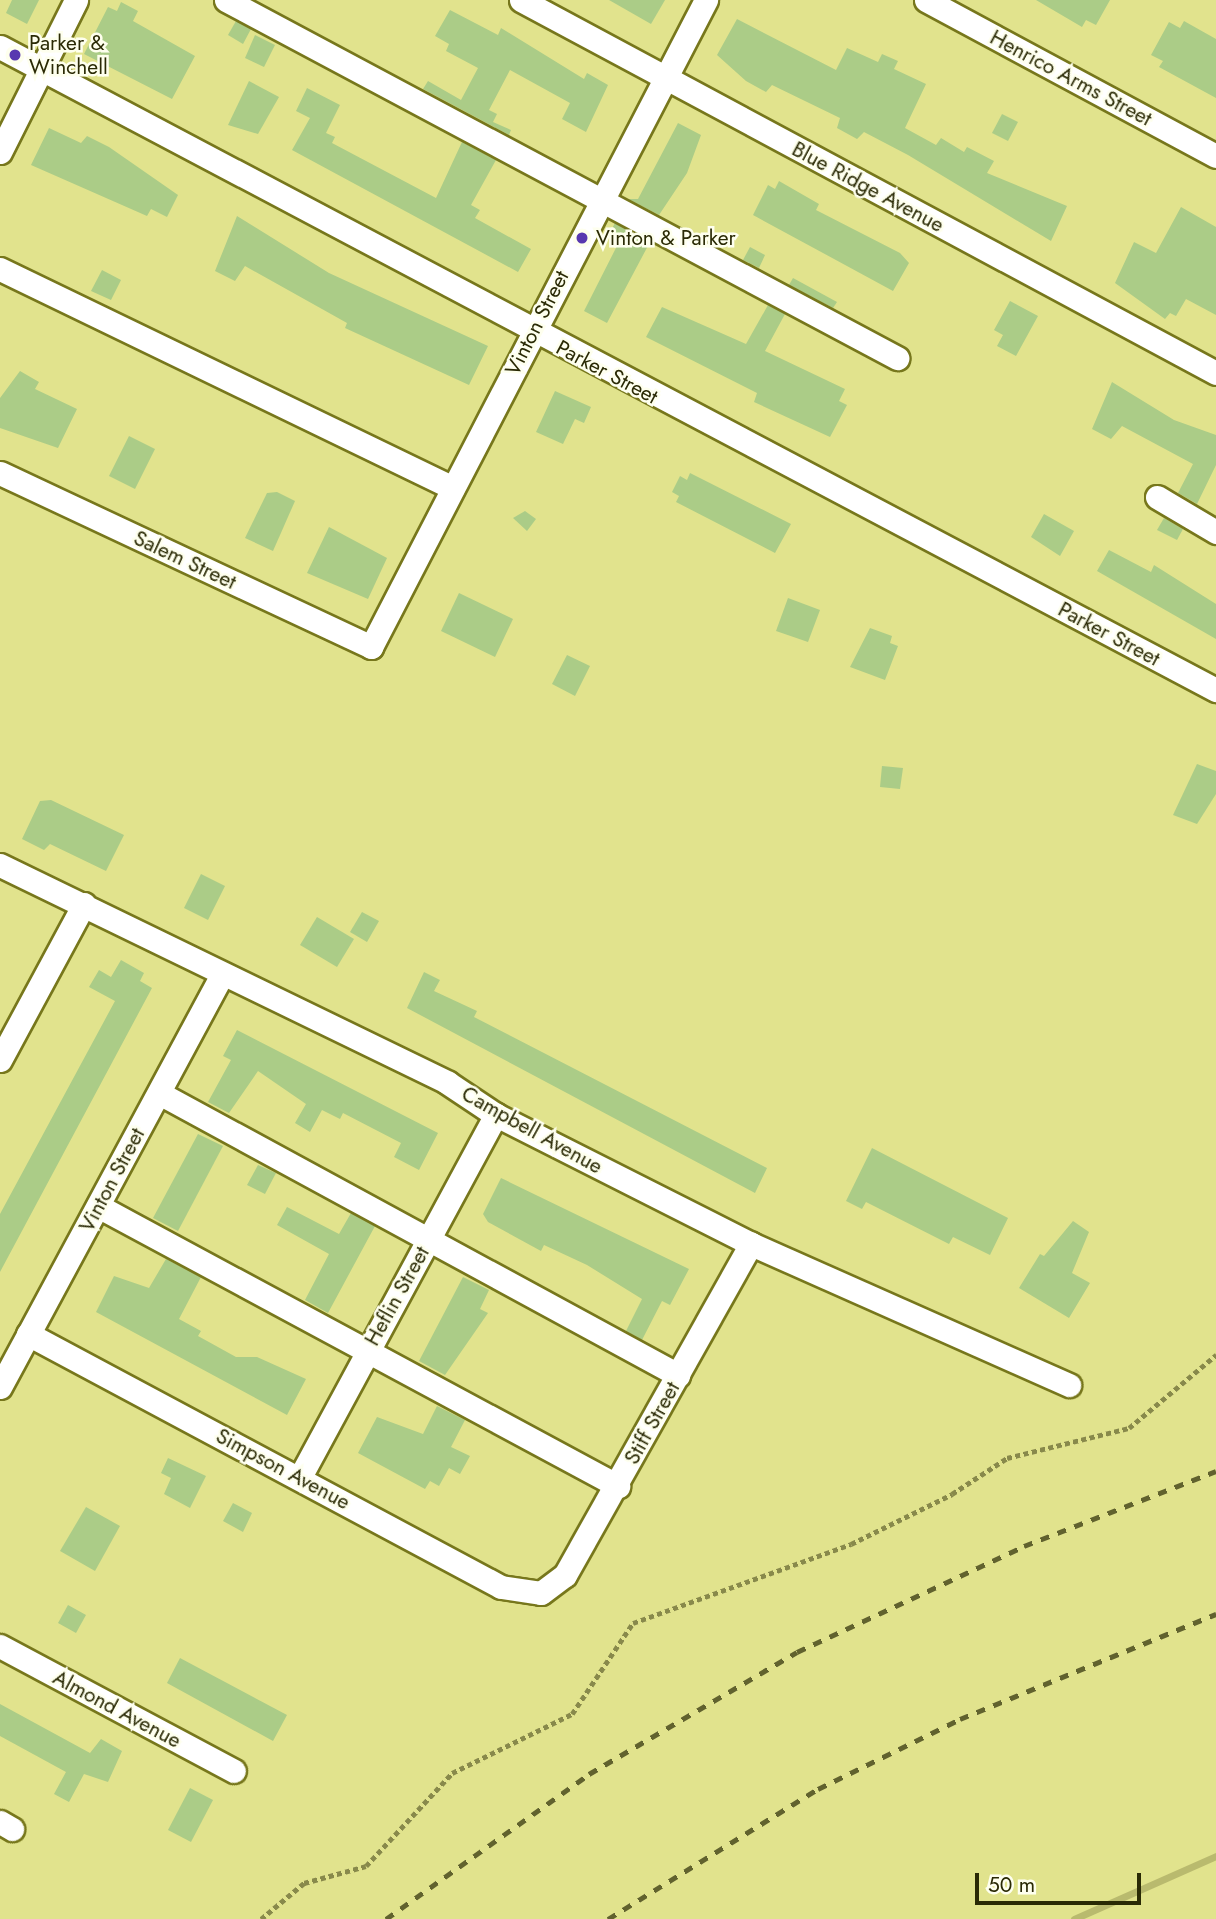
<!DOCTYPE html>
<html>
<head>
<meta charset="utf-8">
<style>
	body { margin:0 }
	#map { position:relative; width:1216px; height:1919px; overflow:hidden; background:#e1e38d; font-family:Jost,sans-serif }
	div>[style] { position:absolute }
	.stream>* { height:7px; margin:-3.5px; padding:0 3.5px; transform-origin:3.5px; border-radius:3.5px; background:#b9ba6e }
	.building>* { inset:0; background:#abcc87 }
	.path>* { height:4.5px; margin-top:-2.25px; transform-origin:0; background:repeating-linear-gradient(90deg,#88894b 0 5px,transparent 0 8.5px) }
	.roads { filter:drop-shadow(2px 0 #77771c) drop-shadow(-2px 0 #77771c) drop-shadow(0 2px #77771c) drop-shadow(0 -2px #77771c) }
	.minor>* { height:23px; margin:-11.5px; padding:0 11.5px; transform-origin:11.5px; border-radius:11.5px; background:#fff }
	.rail>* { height:5px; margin-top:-2.5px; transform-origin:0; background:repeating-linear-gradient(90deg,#61622e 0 9px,transparent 0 18px) }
	.dots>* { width:19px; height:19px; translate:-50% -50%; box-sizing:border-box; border:4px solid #feffee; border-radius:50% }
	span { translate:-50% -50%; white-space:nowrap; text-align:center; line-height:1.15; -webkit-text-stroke:5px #feffee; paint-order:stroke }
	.poi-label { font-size:21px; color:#2a2a05 }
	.left { translate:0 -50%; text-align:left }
	.street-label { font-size:21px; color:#2a2a05 }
	.scale { position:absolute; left:975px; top:1873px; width:166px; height:32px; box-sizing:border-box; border:4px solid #2a2a05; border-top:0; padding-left:9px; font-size:21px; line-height:24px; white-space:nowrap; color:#2a2a05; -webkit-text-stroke:5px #feffee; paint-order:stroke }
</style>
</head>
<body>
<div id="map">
	<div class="stream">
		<i style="left:1074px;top:1919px;width:155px;rotate:-23.9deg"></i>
	</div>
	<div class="building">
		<i style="clip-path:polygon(12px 0,39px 0,27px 24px,6px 13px)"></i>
		<i style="clip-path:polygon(609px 0,665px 0,651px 24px)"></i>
		<i style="clip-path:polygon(1036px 0,1110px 0,1096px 25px,1086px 20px,1082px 27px)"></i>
		<i style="clip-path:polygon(121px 2px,138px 11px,133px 21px,195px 56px,172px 99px,84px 54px,108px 7px,117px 11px)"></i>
		<i style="clip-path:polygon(450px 10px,498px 35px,501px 28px,584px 79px,587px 73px,608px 85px,586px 132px,562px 119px,570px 103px,510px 70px,489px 110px,497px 114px,493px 122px,511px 130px,509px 135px,423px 89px,428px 81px,461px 100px,478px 68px,446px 51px,449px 44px,435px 36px)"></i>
		<i style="clip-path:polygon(737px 19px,836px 70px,847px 48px,878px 62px,882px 54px,898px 61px,894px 69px,926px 84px,905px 128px,936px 145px,941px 138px,964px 152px,967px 147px,994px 161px,987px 173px,1067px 206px,1051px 241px,908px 155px,864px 132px,857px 139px,837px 128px,840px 118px,772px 85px,766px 92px,746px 81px,717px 55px)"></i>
		<i style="clip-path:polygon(236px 21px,251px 29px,243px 44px,228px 35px)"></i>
		<i style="clip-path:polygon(1184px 21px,1216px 39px,1216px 98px,1159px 67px,1163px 61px,1151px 55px,1169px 22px,1180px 28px)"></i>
		<i style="clip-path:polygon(255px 35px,275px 45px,264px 67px,245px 58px)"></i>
		<i style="clip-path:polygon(249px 81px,279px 97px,258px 134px,228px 125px)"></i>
		<i style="clip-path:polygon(307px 88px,340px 105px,326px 133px,335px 137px,332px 143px,436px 198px,462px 142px,496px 160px,471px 205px,480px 210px,475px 218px,531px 249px,518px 272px,292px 150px,310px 118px,296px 111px)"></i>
		<i style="clip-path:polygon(1002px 114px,1018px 122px,1008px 141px,992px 133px)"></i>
		<i style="clip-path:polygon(678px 123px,701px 135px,687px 173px,659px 215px,628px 199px,638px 199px)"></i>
		<i style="clip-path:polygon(49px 128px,81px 143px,87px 136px,109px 147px,178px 195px,167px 217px,151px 209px,147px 216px,31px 165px)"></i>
		<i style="clip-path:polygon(779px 181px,819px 204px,816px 210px,900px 253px,909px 263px,893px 291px,753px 215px,768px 185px,775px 189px)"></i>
		<i style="clip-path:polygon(1181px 207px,1216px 227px,1216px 315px,1186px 299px,1176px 316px,1170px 313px,1165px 319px,1115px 283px,1134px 242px,1156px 253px)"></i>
		<i style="clip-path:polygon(237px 216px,329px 273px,488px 346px,469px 385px,345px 328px,347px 323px,245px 266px,235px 281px,215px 271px)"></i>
		<i style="clip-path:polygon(615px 223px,650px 242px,607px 323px,584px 311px,620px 240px,609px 234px)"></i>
		<i style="clip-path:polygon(750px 247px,765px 255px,759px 268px,743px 260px)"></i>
		<i style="clip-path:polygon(102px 270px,121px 280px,111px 300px,91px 291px)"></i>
		<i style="clip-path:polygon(793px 278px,837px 302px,833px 308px,789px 285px)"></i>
		<i style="clip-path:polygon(1010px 301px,1038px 316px,1016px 356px,997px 346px,1003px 335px,994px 330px)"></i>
		<i style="clip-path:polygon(768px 305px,785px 314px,765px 351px,845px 389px,839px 401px,847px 405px,830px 437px,754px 402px,757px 393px,646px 337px,662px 307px,746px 344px)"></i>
		<i style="clip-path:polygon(20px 371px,39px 382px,35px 389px,77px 409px,58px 448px,0 428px,0 398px)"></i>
		<i style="clip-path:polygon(1112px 382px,1174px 420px,1216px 435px,1216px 465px,1197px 504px,1178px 493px,1193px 464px,1122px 426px,1111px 439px,1092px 429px)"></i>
		<i style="clip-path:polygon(555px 391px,591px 407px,584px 423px,575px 419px,563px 444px,536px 432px)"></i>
		<i style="clip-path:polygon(129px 436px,155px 449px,135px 489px,109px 476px)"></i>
		<i style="clip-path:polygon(690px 473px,791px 524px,775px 553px,676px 502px,679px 496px,672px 492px,680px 476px,687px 480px)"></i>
		<i style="clip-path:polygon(277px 492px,295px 501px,273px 551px,245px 538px,267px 493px)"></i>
		<i style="clip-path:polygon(525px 511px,536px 519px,527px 531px,513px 518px)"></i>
		<i style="clip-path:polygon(1044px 514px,1074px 531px,1060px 556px,1031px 537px)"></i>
		<i style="clip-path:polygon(1164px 518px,1183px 529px,1177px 540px,1157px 530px)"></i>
		<i style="clip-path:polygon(329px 527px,387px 558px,368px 599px,307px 573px)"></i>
		<i style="clip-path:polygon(1109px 550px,1151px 572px,1154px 565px,1216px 604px,1216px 639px,1097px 571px)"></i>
		<i style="clip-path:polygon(459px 593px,513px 619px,495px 657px,441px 631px)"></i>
		<i style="clip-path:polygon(788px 598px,820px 610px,808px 642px,776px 631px)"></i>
		<i style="clip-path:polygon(870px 628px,892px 636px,890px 643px,898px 646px,885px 680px,850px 667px)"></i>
		<i style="clip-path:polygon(567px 655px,590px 666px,575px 696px,552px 684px)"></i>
		<i style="clip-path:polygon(1197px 764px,1216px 771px,1216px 794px,1197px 824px,1173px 815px)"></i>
		<i style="clip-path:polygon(882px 766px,903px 768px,900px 789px,880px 787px)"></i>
		<i style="clip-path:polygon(51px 800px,124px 835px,106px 871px,50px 844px,44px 850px,22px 839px,40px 801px)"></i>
		<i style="clip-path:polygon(201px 874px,225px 886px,208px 920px,184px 908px)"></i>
		<i style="clip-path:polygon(362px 912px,379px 921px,367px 942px,350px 932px)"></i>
		<i style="clip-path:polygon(317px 917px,354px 939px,337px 967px,300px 945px)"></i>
		<i style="clip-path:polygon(121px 960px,144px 973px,140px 981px,152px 988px,0 1272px,0 1214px,115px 1001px,89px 987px,99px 970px,111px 977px)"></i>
		<i style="clip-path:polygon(424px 972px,440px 980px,434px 991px,477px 1011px,474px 1017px,767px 1168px,755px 1193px,407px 1008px)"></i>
		<i style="clip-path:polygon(237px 1030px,438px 1133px,419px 1170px,394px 1157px,401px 1143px,343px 1113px,340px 1119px,322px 1110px,310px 1132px,295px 1123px,306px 1104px,258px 1071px,229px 1113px,208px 1102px,231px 1060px,223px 1056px)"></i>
		<i style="clip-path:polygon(198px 1134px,223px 1146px,178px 1231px,153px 1218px)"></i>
		<i style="clip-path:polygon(872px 1148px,1008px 1218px,990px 1255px,953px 1237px,949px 1244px,866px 1202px,862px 1209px,846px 1201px)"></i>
		<i style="clip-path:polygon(258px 1165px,276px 1173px,265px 1194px,247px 1185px)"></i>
		<i style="clip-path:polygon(501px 1178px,689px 1269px,670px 1305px,662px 1301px,642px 1340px,626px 1331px,642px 1299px,587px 1265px,544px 1245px,541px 1251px,488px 1222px,483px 1214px)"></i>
		<i style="clip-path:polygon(287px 1207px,339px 1234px,351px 1213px,375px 1226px,328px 1313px,305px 1300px,329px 1254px,277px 1225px)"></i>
		<i style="clip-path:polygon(1073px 1221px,1089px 1232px,1072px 1273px,1090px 1283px,1069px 1318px,1019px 1288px,1040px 1254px,1044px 1256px)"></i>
		<i style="clip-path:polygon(166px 1259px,201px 1277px,179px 1319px,201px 1331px,198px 1336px,236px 1357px,257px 1357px,306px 1379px,287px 1415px,96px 1312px,114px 1276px,149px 1288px)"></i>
		<i style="clip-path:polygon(463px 1277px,489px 1290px,480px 1309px,488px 1313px,445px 1375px,419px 1361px)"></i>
		<i style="clip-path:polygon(437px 1406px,465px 1420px,451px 1447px,470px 1456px,460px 1474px,449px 1468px,439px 1486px,430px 1481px,425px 1489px,358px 1453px,377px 1417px,423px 1434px)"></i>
		<i style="clip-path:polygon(168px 1458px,206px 1476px,190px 1508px,164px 1494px,171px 1478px,161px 1473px)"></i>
		<i style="clip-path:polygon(233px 1503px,252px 1513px,243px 1532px,223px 1521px)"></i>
		<i style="clip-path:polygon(86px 1507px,120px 1526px,95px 1571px,60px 1551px)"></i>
		<i style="clip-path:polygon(68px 1605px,86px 1615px,76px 1633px,58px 1623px)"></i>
		<i style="clip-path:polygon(180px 1658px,287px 1715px,273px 1741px,167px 1683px)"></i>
		<i style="clip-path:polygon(0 1704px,90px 1753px,101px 1739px,122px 1751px,108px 1782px,84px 1774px,69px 1802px,54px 1794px,66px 1772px,0 1736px)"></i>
		<i style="clip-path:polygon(190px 1788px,213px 1800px,191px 1842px,168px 1830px)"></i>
	</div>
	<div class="path">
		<i style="left:261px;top:1919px;width:56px;rotate:-39.9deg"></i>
		<i style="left:304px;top:1883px;width:64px;rotate:-15.3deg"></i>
		<i style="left:366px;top:1866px;width:127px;rotate:-47.2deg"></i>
		<i style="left:452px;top:1773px;width:134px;rotate:-26.2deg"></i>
		<i style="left:572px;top:1714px;width:110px;rotate:-56.2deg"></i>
		<i style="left:633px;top:1623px;width:232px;rotate:-19.9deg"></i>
		<i style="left:851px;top:1544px;width:113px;rotate:-26.3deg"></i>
		<i style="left:952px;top:1494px;width:66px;rotate:-33.2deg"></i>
		<i style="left:1007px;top:1458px;width:126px;rotate:-13.8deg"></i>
		<i style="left:1129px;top:1428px;width:114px;rotate:-40deg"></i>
	</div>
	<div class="roads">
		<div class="minor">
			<i style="left:226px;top:0;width:761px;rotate:28.08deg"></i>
			<i style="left:521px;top:0;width:789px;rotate:28.22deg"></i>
			<i style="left:926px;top:0;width:329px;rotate:28.3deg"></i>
			<i style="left:0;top:47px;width:1376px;rotate:27.87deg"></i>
			<i style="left:0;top:152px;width:170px;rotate:-63.4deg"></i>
			<i style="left:0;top:269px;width:503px;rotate:25.8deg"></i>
			<i style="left:0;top:473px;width:410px;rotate:25.1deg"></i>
			<i style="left:371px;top:647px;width:729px;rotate:-62.63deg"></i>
			<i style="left:1157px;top:497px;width:69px;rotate:30.7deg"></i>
			<i style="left:0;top:865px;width:498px;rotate:25.9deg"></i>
			<i style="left:448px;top:1083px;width:58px;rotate:33.7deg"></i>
			<i style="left:496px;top:1115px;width:286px;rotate:26.8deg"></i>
			<i style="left:751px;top:1244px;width:348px;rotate:23.9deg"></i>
			<i style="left:0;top:1060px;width:177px;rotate:-61.7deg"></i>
			<i style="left:159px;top:1093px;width:591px;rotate:28.52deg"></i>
			<i style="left:98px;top:1206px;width:591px;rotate:28.3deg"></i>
			<i style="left:28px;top:1334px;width:536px;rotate:28.14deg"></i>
			<i style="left:501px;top:1587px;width:40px;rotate:8.5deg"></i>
			<i style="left:541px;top:1593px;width:30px;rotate:-37deg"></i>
			<i style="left:565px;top:1575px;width:380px;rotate:-60.7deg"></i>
			<i style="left:0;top:1387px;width:469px;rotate:-61.7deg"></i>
			<i style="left:300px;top:1477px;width:412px;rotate:-61.6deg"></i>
			<i style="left:0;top:1646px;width:265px;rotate:28.1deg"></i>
			<i style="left:0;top:1822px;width:14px;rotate:30deg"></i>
		</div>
	</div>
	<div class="rail">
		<i style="left:386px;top:1919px;width:249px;rotate:-35.5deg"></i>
		<i style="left:589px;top:1774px;width:241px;rotate:-30.4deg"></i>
		<i style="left:797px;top:1652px;width:251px;rotate:-25deg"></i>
		<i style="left:1024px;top:1546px;width:206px;rotate:-21.3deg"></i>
		<i style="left:608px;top:1919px;width:247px;rotate:-31.8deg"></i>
		<i style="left:818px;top:1789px;width:158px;rotate:-26.2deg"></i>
		<i style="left:960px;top:1719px;width:277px;rotate:-22.3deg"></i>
	</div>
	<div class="dots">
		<i style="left:15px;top:55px;background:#5838b0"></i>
		<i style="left:582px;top:238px;background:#5838b0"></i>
	</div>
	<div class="poi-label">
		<span class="left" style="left:29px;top:55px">Parker &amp;<br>Winchell</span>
		<span class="left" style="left:596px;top:238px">Vinton &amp; Parker</span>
	</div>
	<div class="street-label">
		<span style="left:1071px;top:78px;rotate:28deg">Henrico Arms Street</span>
		<span style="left:868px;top:187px;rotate:28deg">Blue Ridge Avenue</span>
		<span style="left:537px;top:323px;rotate:-63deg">Vinton Street</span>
		<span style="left:607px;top:372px;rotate:28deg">Parker Street</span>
		<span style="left:185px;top:560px;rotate:25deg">Salem Street</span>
		<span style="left:1109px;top:634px;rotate:28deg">Parker Street</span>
		<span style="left:532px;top:1130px;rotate:29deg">Campbell Avenue</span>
		<span style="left:112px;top:1180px;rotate:-62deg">Vinton Street</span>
		<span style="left:397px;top:1296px;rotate:-61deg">Heflin Street</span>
		<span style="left:652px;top:1423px;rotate:-61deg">Stiff Street</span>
		<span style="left:283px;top:1469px;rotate:28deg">Simpson Avenue</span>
		<span style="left:117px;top:1709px;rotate:28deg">Almond Avenue</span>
	</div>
	<div class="scale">50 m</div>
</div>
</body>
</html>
